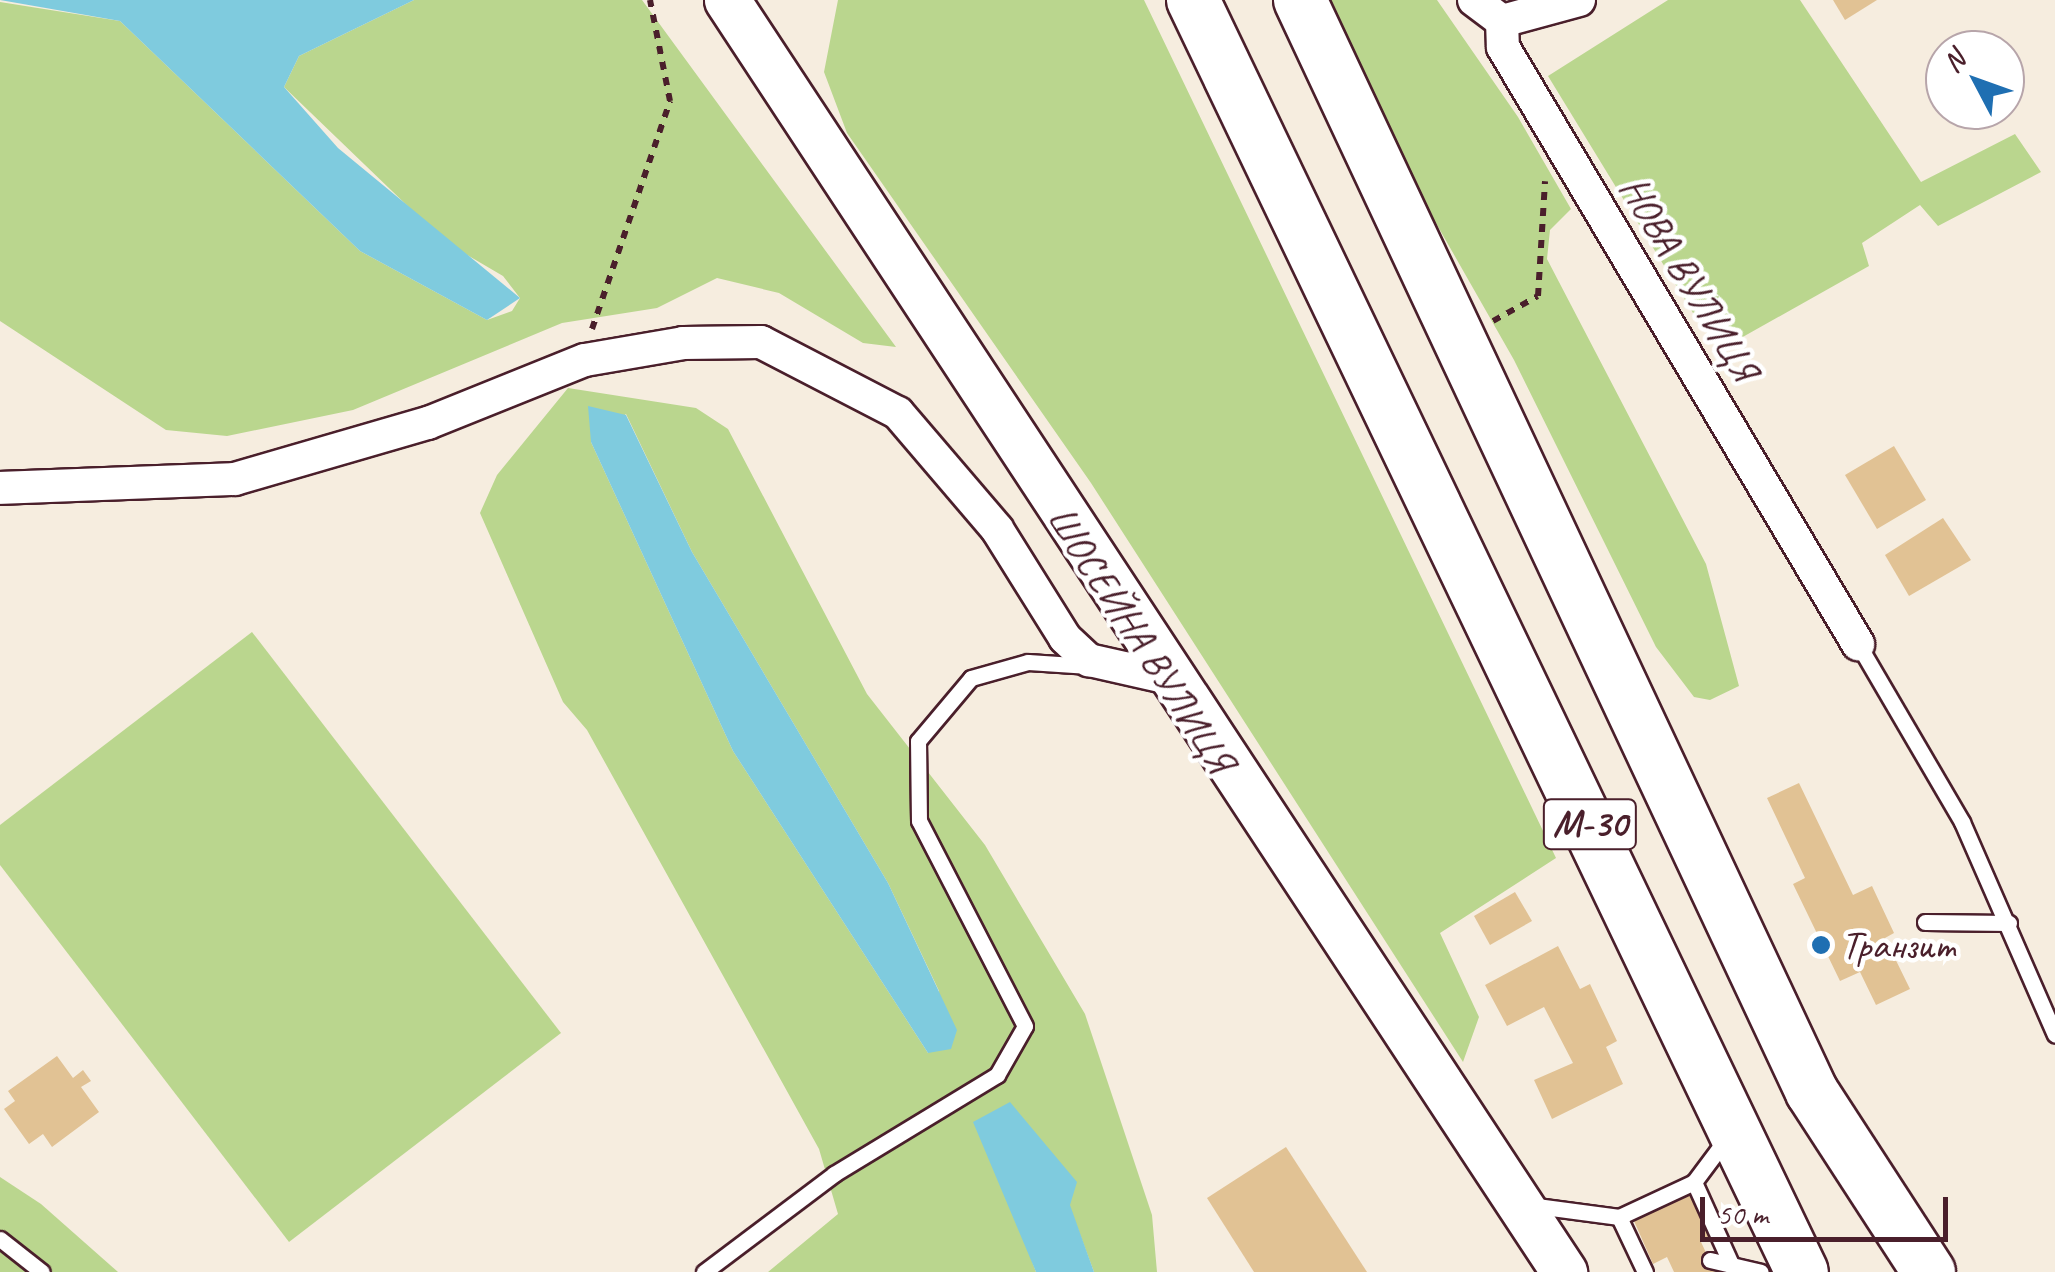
<!DOCTYPE html>
<html>
<head>
<meta charset="utf-8">
<style>
	body { margin:0 }
	#map { position:relative; width:2055px; height:1272px; overflow:hidden; background:#f6eddf; font-family:Caveat,sans-serif }
	div>[style] { position:absolute }
	.green>* { inset:0; background:#bad68e }
	.water>* { inset:0; background:#7fcbde }
	.building>* { inset:0; background:#e1c294 }
	.path>* { height:6px; margin-top:-3px; transform-origin:0; background:repeating-linear-gradient(90deg,#4a1f2b 0 8px,transparent 0 16px) }
	.roads { filter:drop-shadow(2px 0 #4a1f2b) drop-shadow(-2px 0 #4a1f2b) drop-shadow(0 2px #4a1f2b) drop-shadow(0 -2px #4a1f2b) }
	.service>* { height:15px; margin:-7.5px; padding:0 7.5px; transform-origin:7.5px; border-radius:7.5px; background:#fff }
	.minor>* { height:32px; margin:-16px; padding:0 16px; transform-origin:16px; border-radius:16px; background:#fff }
	.secondary>* { height:45px; margin:-22.5px; padding:0 22.5px; transform-origin:22.5px; border-radius:22.5px; background:#fff }
	.trunk>* { height:52px; margin:-26px; padding:0 26px; transform-origin:26px; border-radius:26px; background:#fff }
	.dots>* { width:28px; height:28px; translate:-50% -50%; box-sizing:border-box; border:5px solid #fff; border-radius:50% }
	span { translate:-50% -50%; white-space:nowrap; text-align:center; line-height:1.15; -webkit-text-stroke:9px #fff; paint-order:stroke }
	.shield-label span { padding:2px 8px; background:#fff; border:2px solid; border-radius:8px; -webkit-text-stroke-width:0 }
	.shield-label { font-size:38px; color:#4a1f2b; font-weight:700 }
	.street-label { font-size:40px; color:#4a1f2b }
	.poi-label { font-size:40px; color:#4a1f2b }
	.left { translate:0 -50%; text-align:left }
	.north { position:absolute; left:1925px; top:30px; width:100px; height:100px; box-sizing:border-box; background:#fff; border:2px solid #b7a5aa; border-radius:50%; rotate:311deg; font-size:28px; font-weight:700; line-height:40px; text-align:center; color:#4a1f2b }
	.north::after { content:''; display:block; margin:auto; width:35px; height:45px; background:#1f6fb2; clip-path:polygon(50% 0,100% 100%,50% 72%,0 100%) }
	.scale { position:absolute; left:1700px; top:1197px; width:248px; height:45px; box-sizing:border-box; border:5px solid #4a1f2b; border-top:0; padding-left:12px; font-size:30px; line-height:35px; white-space:nowrap; color:#4a1f2b; -webkit-text-stroke:8px #fff; paint-order:stroke }
</style>
</head>
<body>
<div id="map">
	<div class="green">
		<i style="clip-path:polygon(414px 0,642px 0,896px 347px,863px 343px,779px 293px,717px 278px,657px 308px,562px 323px,353px 410px,227px 436px,166px 430px,0 321px,0 2px,120px 21px,360px 251px,487px 320px,512px 311px,520px 298px,503px 276px,445px 242px,284px 87px,299px 56px)"></i>
		<i style="clip-path:polygon(838px 0,1144px 0,1556px 858px,1440px 933px,1479px 1017px,1463px 1062px,1091px 483px,847px 133px,824px 72px)"></i>
		<i style="clip-path:polygon(1330px 0,1437px 0,1518px 117px,1571px 209px,1550px 230px,1547px 259px,1706px 564px,1739px 686px,1710px 700px,1694px 697px,1656px 647px,1514px 360px,1420px 195px)"></i>
		<i style="clip-path:polygon(1668px 0,1800px 0,1921px 182px,2015px 134px,2041px 172px,1938px 226px,1920px 205px,1862px 243px,1869px 266px,1732px 343px,1704px 331px,1548px 76px)"></i>
		<i style="clip-path:polygon(evenodd,568px 388px,696px 408px,728px 429px,867px 694px,985px 845px,1085px 1014px,1152px 1215px,1157px 1272px,1094px 1272px,1069px 1205px,1006px 1191px,1036px 1272px,768px 1272px,838px 1214px,819px 1149px,587px 730px,563px 702px,480px 513px,497px 475px,568px 388px,626px 414px,692px 552px,888px 883px,939px 991px,928px 1053px,733px 751px,591px 442px,626px 414px)"></i>
		<i style="clip-path:polygon(252px 632px,561px 1033px,289px 1242px,0 865px,0 825px)"></i>
		<i style="clip-path:polygon(0 1177px,41px 1204px,118px 1272px,0 1272px)"></i>
	</div>
	<div class="water">
		<i style="clip-path:polygon(0 0,414px 0,299px 56px,284px 87px,338px 148px,520px 298px,487px 320px,360px 251px,120px 21px)"></i>
		<i style="clip-path:polygon(588px 406px,626px 415px,692px 552px,888px 883px,957px 1030px,951px 1049px,928px 1053px,733px 751px,591px 442px)"></i>
		<i style="clip-path:polygon(1010px 1102px,1077px 1182px,1070px 1205px,1094px 1272px,1036px 1272px,973px 1122px)"></i>
	</div>
	<div class="building">
		<i style="clip-path:polygon(1833px 0,1877px 0,1845px 20px)"></i>
		<i style="clip-path:polygon(1894px 446px,1926px 500px,1877px 529px,1845px 475px)"></i>
		<i style="clip-path:polygon(1943px 518px,1971px 560px,1909px 596px,1885px 555px)"></i>
		<i style="clip-path:polygon(1799px 783px,1853px 895px,1872px 886px,1894px 933px,1885px 938px,1910px 989px,1876px 1005px,1860px 972px,1840px 981px,1793px 884px,1805px 878px,1767px 798px)"></i>
		<i style="clip-path:polygon(1515px 892px,1532px 921px,1490px 945px,1474px 916px)"></i>
		<i style="clip-path:polygon(1558px 946px,1580px 989px,1590px 984px,1617px 1041px,1606px 1047px,1623px 1084px,1552px 1119px,1534px 1080px,1573px 1063px,1544px 1007px,1507px 1026px,1485px 985px)"></i>
		<i style="clip-path:polygon(57px 1056px,73px 1078px,83px 1070px,91px 1081px,81px 1087px,99px 1112px,52px 1147px,43px 1134px,29px 1144px,4px 1109px,15px 1101px,8px 1091px)"></i>
		<i style="clip-path:polygon(1286px 1147px,1367px 1272px,1254px 1272px,1207px 1198px)"></i>
		<i style="clip-path:polygon(1696px 1192px,1716px 1235px,1701px 1242px,1715px 1272px,1674px 1272px,1667px 1257px,1653px 1264px,1634px 1221px)"></i>
	</div>
	<div class="path">
		<i style="left:1493px;top:321px;width:51px;rotate:-29.1deg"></i>
		<i style="left:1538px;top:296px;width:115px;rotate:-86.5deg"></i>
		<i style="left:592px;top:329px;width:241px;rotate:-71.1deg"></i>
		<i style="left:670px;top:101px;width:103px;rotate:-101.2deg"></i>
	</div>
	<div class="roads">
		<div class="service">
			<i style="left:1858px;top:644px;width:206px;rotate:59.7deg"></i>
			<i style="left:1962px;top:822px;width:232px;rotate:66.4deg"></i>
			<i style="left:1925px;top:922px;width:84px;rotate:0.7deg"></i>
			<i style="left:1694px;top:1182px;width:92px;rotate:65.7deg"></i>
			<i style="left:1529px;top:1205px;width:91px;rotate:7.6deg"></i>
			<i style="left:1619px;top:1217px;width:83px;rotate:-25deg"></i>
			<i style="left:1694px;top:1182px;width:54px;rotate:-53.3deg"></i>
			<i style="left:1619px;top:1217px;width:61px;rotate:64.7deg"></i>
			<i style="left:0;top:1239px;width:53px;rotate:38.2deg"></i>
			<i style="left:1710px;top:1260px;width:52px;rotate:13.2deg"></i>
			<i style="left:704px;top:1272px;width:163px;rotate:-37deg"></i>
			<i style="left:834px;top:1174px;width:191px;rotate:-31.3deg"></i>
			<i style="left:997px;top:1075px;width:56px;rotate:-60.3deg"></i>
			<i style="left:1025px;top:1026px;width:231px;rotate:-117.3deg"></i>
			<i style="left:919px;top:821px;width:80px;rotate:-90.7deg"></i>
			<i style="left:918px;top:741px;width:82px;rotate:-49.9deg"></i>
			<i style="left:971px;top:678px;width:59px;rotate:-15.7deg"></i>
			<i style="left:1028px;top:662px;width:61px;rotate:3.8deg"></i>
		</div>
		<div class="minor">
			<i style="left:1474px;top:0;width:35px;rotate:37deg"></i>
			<i style="left:1579px;top:0;width:80px;rotate:164.7deg"></i>
			<i style="left:1502px;top:21px;width:26px;rotate:88deg"></i>
			<i style="left:1503px;top:47px;width:695px;rotate:59.26deg"></i>
			<i style="left:0;top:488px;width:235px;rotate:-2.2deg"></i>
			<i style="left:235px;top:479px;width:201px;rotate:-16.2deg"></i>
			<i style="left:428px;top:423px;width:169px;rotate:-21.9deg"></i>
			<i style="left:585px;top:360px;width:99px;rotate:-9.8deg"></i>
			<i style="left:683px;top:343px;width:78px;rotate:-0.7deg"></i>
			<i style="left:761px;top:342px;width:154px;rotate:27.4deg"></i>
			<i style="left:898px;top:413px;width:153px;rotate:49.5deg"></i>
			<i style="left:997px;top:529px;width:128px;rotate:58deg"></i>
			<i style="left:1065px;top:638px;width:33px;rotate:43deg"></i>
			<i style="left:1089px;top:660px;width:78px;rotate:12.6deg"></i>
		</div>
		<div class="secondary">
			<i style="left:727px;top:0;width:1523px;rotate:56.65deg"></i>
		</div>
		<div class="trunk">
			<i style="left:1193px;top:0;width:1410px;rotate:64.42deg"></i>
			<i style="left:1300px;top:0;width:1206px;rotate:64.88deg"></i>
			<i style="left:1812px;top:1092px;width:215px;rotate:57deg"></i>
		</div>
	</div>
	<div class="dots">
		<i style="left:1821px;top:945px;background:#1f6fb2"></i>
	</div>
	<div class="shield-label">
		<span style="left:1590px;top:824px">М-30</span>
	</div>
	<div class="street-label">
		<span style="left:1689px;top:278px;rotate:59deg">НОВА ВУЛИЦЯ</span>
		<span style="left:1141px;top:639px;rotate:57deg">ШОСЕЙНА ВУЛИЦЯ</span>
	</div>
	<div class="poi-label">
		<span class="left" style="left:1841px;top:945px">Транзит</span>
	</div>
	<div class="north">N</div>
	<div class="scale">50 m</div>
</div>
</body>
</html>
